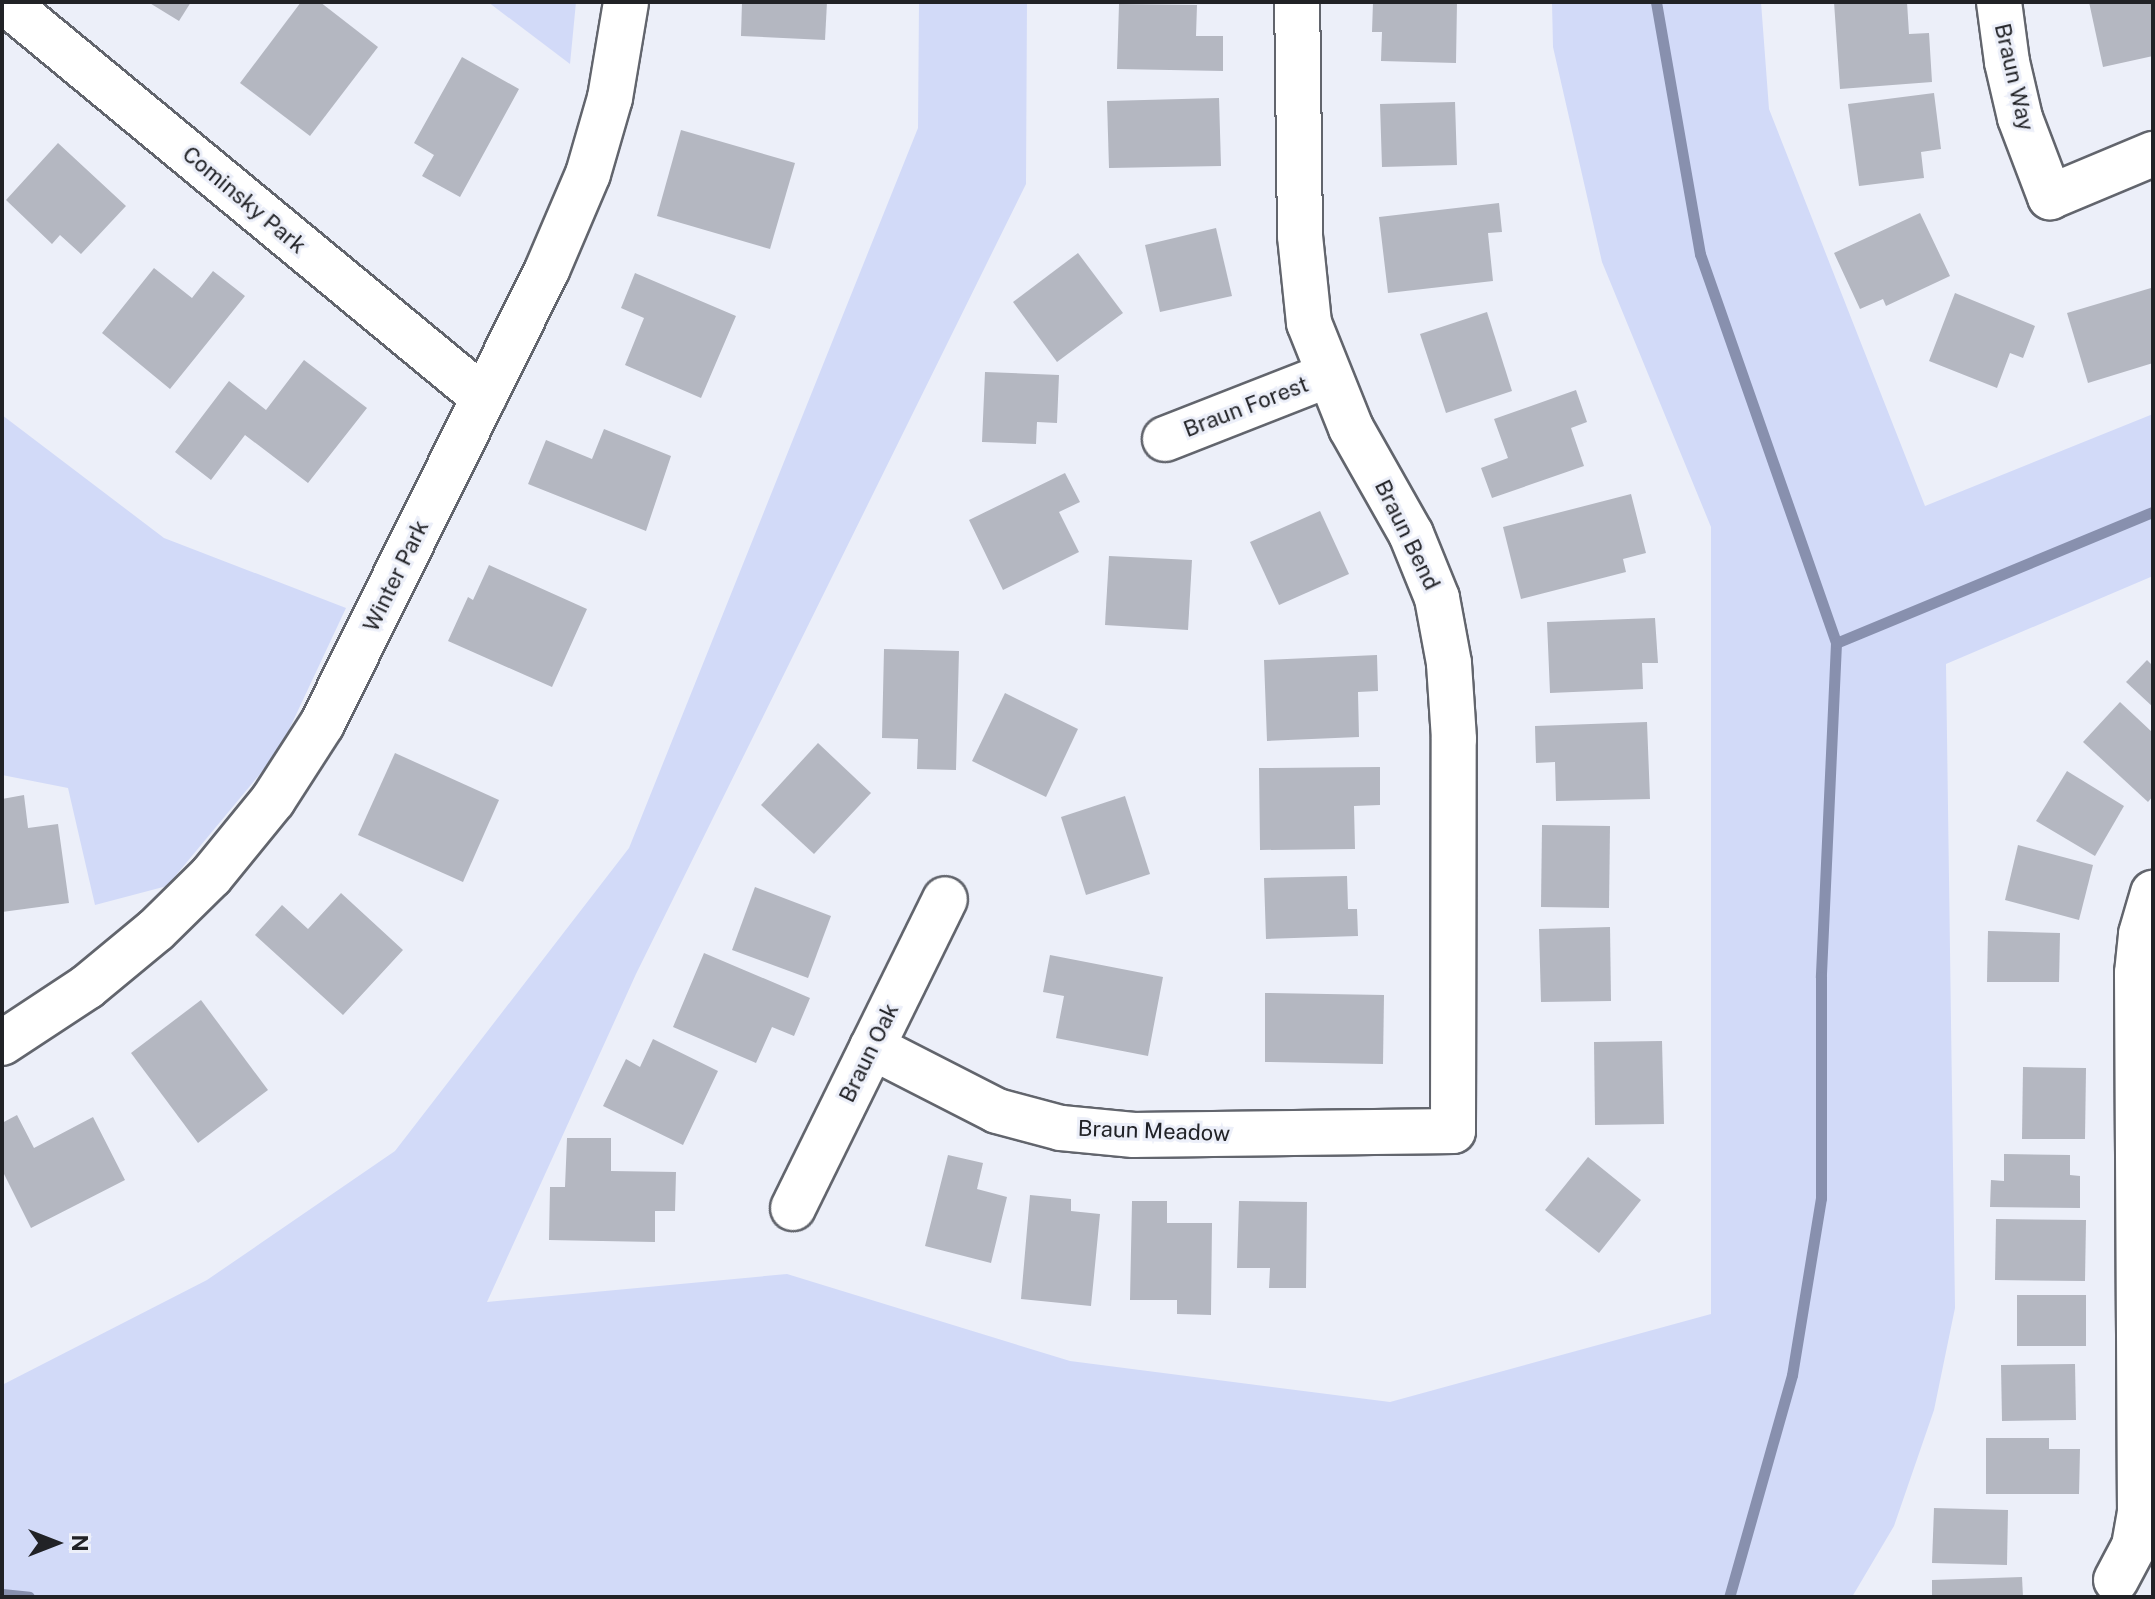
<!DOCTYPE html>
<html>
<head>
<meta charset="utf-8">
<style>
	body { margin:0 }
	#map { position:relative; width:2155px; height:1599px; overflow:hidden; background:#eceff9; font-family:"Public Sans",sans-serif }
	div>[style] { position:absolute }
	.green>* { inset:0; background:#d2daf8 }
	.stream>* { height:11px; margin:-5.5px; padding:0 5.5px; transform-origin:5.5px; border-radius:5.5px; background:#8890ae }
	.building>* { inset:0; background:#b4b7c1 }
	.roads { filter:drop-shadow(2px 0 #62656d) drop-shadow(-2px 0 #62656d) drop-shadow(0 2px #62656d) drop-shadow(0 -2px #62656d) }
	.minor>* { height:44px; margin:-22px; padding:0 22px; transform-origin:22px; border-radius:22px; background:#fff }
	span { translate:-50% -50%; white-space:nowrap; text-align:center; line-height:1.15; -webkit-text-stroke:6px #eceff9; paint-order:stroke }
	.street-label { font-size:22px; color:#212226 }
	.frame { position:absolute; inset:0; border:4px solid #212226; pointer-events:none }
	.north { position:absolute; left:16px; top:1503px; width:80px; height:80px; -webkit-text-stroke:6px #eceff9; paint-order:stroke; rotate:90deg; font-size:22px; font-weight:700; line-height:32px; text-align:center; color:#212226 }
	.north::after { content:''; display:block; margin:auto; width:28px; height:36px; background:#212226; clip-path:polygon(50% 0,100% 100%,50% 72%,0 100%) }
</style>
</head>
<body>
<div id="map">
	<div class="green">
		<i style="clip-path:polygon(488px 2px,576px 2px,570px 64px)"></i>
		<i style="clip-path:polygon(919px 2px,1027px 2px,1026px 184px,636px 974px,487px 1302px,787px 1274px,1070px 1361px,1390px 1402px,1711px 1314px,1711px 527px,1602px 262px,1553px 47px,1552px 2px,1761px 2px,1769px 109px,1925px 506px,2153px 414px,2153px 576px,1946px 664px,1955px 1308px,1934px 1410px,1894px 1526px,1852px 1597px,2px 1597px,2px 1385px,207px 1280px,395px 1151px,629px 848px,918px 128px)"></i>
		<i style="clip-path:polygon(2px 415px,164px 538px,346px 608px,279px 751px,167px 886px,95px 905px,68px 788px,2px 775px)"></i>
	</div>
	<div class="stream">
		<i style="left:1656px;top:2px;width:256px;rotate:80.1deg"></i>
		<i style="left:1700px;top:254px;width:412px;rotate:70.7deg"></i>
		<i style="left:1836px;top:643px;width:334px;rotate:92.6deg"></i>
		<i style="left:1821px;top:977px;width:221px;rotate:90deg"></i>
		<i style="left:1821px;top:1198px;width:179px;rotate:99.3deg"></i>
		<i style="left:1792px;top:1375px;width:231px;rotate:105.8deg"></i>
		<i style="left:1836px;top:643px;width:343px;rotate:-22.5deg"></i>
		<i style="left:2px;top:1594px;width:27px;rotate:6deg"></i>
	</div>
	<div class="building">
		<i style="clip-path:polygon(148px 2px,191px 2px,179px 21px)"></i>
		<i style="clip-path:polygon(301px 2px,320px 2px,378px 47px,310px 136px,240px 83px)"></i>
		<i style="clip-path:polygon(742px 2px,827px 2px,825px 40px,741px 36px)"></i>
		<i style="clip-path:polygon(1373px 2px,1457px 2px,1456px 63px,1381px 61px,1382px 32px,1372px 32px)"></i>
		<i style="clip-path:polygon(1834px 2px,1907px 2px,1909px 34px,1929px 33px,1932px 82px,1840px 89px)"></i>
		<i style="clip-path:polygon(2089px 2px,2153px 2px,2153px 56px,2103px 67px)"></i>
		<i style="clip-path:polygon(1119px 4px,1197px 5px,1196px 36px,1223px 36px,1223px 71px,1117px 69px)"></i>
		<i style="clip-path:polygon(462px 57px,519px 89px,460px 197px,422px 176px,434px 155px,414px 143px)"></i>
		<i style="clip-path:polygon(1934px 93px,1941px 149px,1921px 152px,1924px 178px,1859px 186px,1848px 104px)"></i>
		<i style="clip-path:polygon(1219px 98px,1221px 166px,1109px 168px,1107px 101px)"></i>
		<i style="clip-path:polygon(1455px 102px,1457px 165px,1382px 167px,1380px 104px)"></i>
		<i style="clip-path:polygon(681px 130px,795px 163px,770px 249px,657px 216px)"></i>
		<i style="clip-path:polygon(58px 143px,126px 206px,81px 254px,60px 235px,52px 244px,6px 200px)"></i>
		<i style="clip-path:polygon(1499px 203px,1502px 232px,1488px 233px,1493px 281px,1388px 293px,1379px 217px)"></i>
		<i style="clip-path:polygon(1920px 213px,1950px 276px,1886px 306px,1883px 299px,1860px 309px,1834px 253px)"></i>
		<i style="clip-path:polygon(1216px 228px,1232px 296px,1160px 312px,1145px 245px)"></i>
		<i style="clip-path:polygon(1078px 253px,1123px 313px,1057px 362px,1013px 302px)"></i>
		<i style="clip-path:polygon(154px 268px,192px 298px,213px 271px,245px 296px,170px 389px,102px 333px)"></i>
		<i style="clip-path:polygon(635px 273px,736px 316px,701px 398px,625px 365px,644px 318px,621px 308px)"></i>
		<i style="clip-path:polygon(2151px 288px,2153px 363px,2088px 383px,2067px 313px)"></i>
		<i style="clip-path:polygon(1955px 293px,2035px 326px,2023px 358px,2010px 353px,1997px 388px,1929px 361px)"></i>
		<i style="clip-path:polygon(1487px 312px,1512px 391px,1446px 413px,1420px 334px)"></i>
		<i style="clip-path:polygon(304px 360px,367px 408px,308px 483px,245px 435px,211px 480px,175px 452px,229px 381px,266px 410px)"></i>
		<i style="clip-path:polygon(985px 372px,1059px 375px,1057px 423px,1037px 422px,1036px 444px,982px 442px)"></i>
		<i style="clip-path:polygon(1576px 390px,1587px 422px,1571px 428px,1584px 466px,1492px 498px,1481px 468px,1508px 458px,1494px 419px)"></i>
		<i style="clip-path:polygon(604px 429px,671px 456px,646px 531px,528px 484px,546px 440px,592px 459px)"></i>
		<i style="clip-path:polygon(1065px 473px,1080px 502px,1059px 512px,1079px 552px,1003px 590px,969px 520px)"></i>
		<i style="clip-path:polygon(1631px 494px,1646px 553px,1623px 559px,1626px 572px,1521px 599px,1503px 527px)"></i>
		<i style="clip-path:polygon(1320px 511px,1349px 574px,1279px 605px,1250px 542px)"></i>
		<i style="clip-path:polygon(1109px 556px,1192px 560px,1188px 630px,1105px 625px)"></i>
		<i style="clip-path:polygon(489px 565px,587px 609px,552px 687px,448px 641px,468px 597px,473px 600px)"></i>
		<i style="clip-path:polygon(1655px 618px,1658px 663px,1642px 663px,1643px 689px,1550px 693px,1547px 622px)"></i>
		<i style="clip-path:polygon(884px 649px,959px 651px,956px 770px,917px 769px,918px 739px,882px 738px)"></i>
		<i style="clip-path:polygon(1377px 655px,1378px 691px,1358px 692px,1359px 737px,1267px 741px,1264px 660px)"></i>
		<i style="clip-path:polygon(2147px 660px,2153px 666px,2153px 707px,2126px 682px)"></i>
		<i style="clip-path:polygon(1005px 693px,1078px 729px,1046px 797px,972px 761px)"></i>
		<i style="clip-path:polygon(2120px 702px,2153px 733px,2153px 796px,2148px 802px,2083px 742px)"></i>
		<i style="clip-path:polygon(1647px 722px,1650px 799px,1556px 801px,1555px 762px,1536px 763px,1535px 726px)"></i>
		<i style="clip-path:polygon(818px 743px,871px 793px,814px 854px,761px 805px)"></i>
		<i style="clip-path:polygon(395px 753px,499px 800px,463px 882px,358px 835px)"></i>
		<i style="clip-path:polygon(1380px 767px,1380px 805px,1354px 806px,1355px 849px,1260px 850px,1259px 768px)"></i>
		<i style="clip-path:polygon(2067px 771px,2124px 806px,2095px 856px,2036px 821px)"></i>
		<i style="clip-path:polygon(24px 795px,28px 828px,58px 824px,69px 903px,2px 912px,2px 799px)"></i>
		<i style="clip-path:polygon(1125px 796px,1150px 874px,1086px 895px,1061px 817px)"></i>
		<i style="clip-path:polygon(1542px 825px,1610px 826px,1609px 908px,1541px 907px)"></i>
		<i style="clip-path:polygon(2018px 845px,2093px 865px,2079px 920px,2005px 900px)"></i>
		<i style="clip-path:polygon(1347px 876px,1348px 909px,1357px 909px,1358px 936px,1266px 939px,1264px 878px)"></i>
		<i style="clip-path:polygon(755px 887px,831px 916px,808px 978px,732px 950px)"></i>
		<i style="clip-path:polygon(341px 893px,403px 950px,343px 1015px,255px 935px,282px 905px,308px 929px)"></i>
		<i style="clip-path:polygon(1610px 927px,1611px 1001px,1541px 1002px,1539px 929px)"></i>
		<i style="clip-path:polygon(1988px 931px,2060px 933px,2059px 982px,1987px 982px)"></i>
		<i style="clip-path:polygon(704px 953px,810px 998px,794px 1036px,772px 1027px,756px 1063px,673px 1027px)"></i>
		<i style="clip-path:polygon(1050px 955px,1163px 977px,1148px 1056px,1056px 1038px,1064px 996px,1043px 992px)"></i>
		<i style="clip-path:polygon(1265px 993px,1384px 995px,1383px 1064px,1265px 1062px)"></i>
		<i style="clip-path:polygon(201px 1000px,268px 1090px,198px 1143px,131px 1053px)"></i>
		<i style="clip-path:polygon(653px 1039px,718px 1071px,683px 1145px,603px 1106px,626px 1059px,640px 1067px)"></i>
		<i style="clip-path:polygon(1662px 1041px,1664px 1124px,1595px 1125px,1594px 1042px)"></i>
		<i style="clip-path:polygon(2023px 1067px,2086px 1068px,2085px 1139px,2022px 1139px)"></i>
		<i style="clip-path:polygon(17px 1115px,34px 1148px,93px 1117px,125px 1180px,31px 1228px,2px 1170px,2px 1123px)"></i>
		<i style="clip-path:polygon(567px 1138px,611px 1138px,611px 1171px,676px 1172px,675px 1211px,655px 1211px,655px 1242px,549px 1240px,550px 1187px,565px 1187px)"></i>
		<i style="clip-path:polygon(2004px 1154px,2070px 1155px,2070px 1175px,2080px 1176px,2080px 1208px,1990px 1207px,1991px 1180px,2004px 1181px)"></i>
		<i style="clip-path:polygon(948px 1155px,983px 1163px,977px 1189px,1007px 1197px,991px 1263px,925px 1246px)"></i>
		<i style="clip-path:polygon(1588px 1157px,1641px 1200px,1599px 1253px,1545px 1210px)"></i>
		<i style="clip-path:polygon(1030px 1195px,1071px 1199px,1071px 1211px,1100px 1214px,1091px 1306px,1021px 1299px)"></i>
		<i style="clip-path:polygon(1132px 1201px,1167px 1201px,1167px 1223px,1212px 1223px,1211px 1315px,1177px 1314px,1177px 1300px,1130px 1300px)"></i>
		<i style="clip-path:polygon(1239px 1201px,1307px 1202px,1306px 1288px,1269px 1288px,1270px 1268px,1237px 1268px)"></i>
		<i style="clip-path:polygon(1996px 1219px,2086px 1220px,2085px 1281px,1995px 1280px)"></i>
		<i style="clip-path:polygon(2017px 1295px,2086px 1295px,2086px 1346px,2017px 1346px)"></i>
		<i style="clip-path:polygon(2075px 1364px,2076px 1420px,2002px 1421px,2001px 1365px)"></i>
		<i style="clip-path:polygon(1986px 1438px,2049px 1438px,2049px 1449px,2080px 1449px,2079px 1494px,1986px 1494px)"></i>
		<i style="clip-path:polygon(1934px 1508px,2008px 1510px,2007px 1565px,1932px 1563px)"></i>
		<i style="clip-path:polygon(2022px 1577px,2023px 1597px,1932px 1597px,1932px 1580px)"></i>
	</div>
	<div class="roads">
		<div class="minor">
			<i style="left:5px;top:2px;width:621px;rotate:39.58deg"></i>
			<i style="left:1999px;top:2px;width:61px;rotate:82.4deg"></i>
			<i style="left:2007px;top:62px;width:57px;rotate:76.9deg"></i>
			<i style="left:2020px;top:118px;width:85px;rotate:69.2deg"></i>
			<i style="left:2050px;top:197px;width:112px;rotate:-22.7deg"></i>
			<i style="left:1165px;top:439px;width:175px;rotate:-21.4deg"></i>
			<i style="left:2px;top:1043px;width:102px;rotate:-33.4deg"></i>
			<i style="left:87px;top:987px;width:89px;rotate:-39.6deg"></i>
			<i style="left:156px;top:930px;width:77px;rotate:-44.5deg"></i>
			<i style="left:211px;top:876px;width:98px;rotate:-50.8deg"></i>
			<i style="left:273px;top:800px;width:90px;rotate:-57.2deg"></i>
			<i style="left:322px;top:724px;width:507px;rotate:-63.64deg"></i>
			<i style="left:547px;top:270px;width:104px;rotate:-66.9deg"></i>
			<i style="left:588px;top:174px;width:79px;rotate:-73.9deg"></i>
			<i style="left:610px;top:98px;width:97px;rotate:-80.5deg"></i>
			<i style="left:872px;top:1047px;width:140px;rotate:27.1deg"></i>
			<i style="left:997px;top:1111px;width:66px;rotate:14.9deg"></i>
			<i style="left:1061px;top:1128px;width:73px;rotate:5.5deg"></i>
			<i style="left:1134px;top:1135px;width:319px;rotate:-0.7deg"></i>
			<i style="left:1453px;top:1131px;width:392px;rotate:-89.9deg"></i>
			<i style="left:1454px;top:739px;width:76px;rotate:-93.8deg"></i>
			<i style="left:1449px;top:663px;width:66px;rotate:-100.5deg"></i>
			<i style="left:1437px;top:598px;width:69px;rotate:-112.1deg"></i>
			<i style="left:1411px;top:534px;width:122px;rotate:-119.5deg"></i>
			<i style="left:1351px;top:428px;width:113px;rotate:-111.8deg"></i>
			<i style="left:1309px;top:323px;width:87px;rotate:-95.9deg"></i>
			<i style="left:1300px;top:236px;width:234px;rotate:-90.7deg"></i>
			<i style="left:793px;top:1208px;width:344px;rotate:-63.8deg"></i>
			<i style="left:2116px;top:1580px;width:38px;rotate:-62deg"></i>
			<i style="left:2134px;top:1546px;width:34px;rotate:-80deg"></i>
			<i style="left:2140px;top:1513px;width:540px;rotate:-90.32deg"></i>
			<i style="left:2137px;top:973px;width:39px;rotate:-84deg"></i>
			<i style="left:2141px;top:934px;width:43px;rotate:-73.7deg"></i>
		</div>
	</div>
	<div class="street-label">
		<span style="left:2014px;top:77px;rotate:77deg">Braun Way</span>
		<span style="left:244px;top:200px;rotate:40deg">Cominsky Park</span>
		<span style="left:1246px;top:407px;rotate:-21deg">Braun Forest</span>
		<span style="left:1407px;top:535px;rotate:64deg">Braun Bend</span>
		<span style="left:396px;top:576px;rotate:-64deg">Winter Park</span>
		<span style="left:869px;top:1053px;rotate:-64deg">Braun Oak</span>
		<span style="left:1154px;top:1131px;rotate:2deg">Braun Meadow</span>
	</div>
	<div class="frame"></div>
	<div class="north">N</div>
</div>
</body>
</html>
